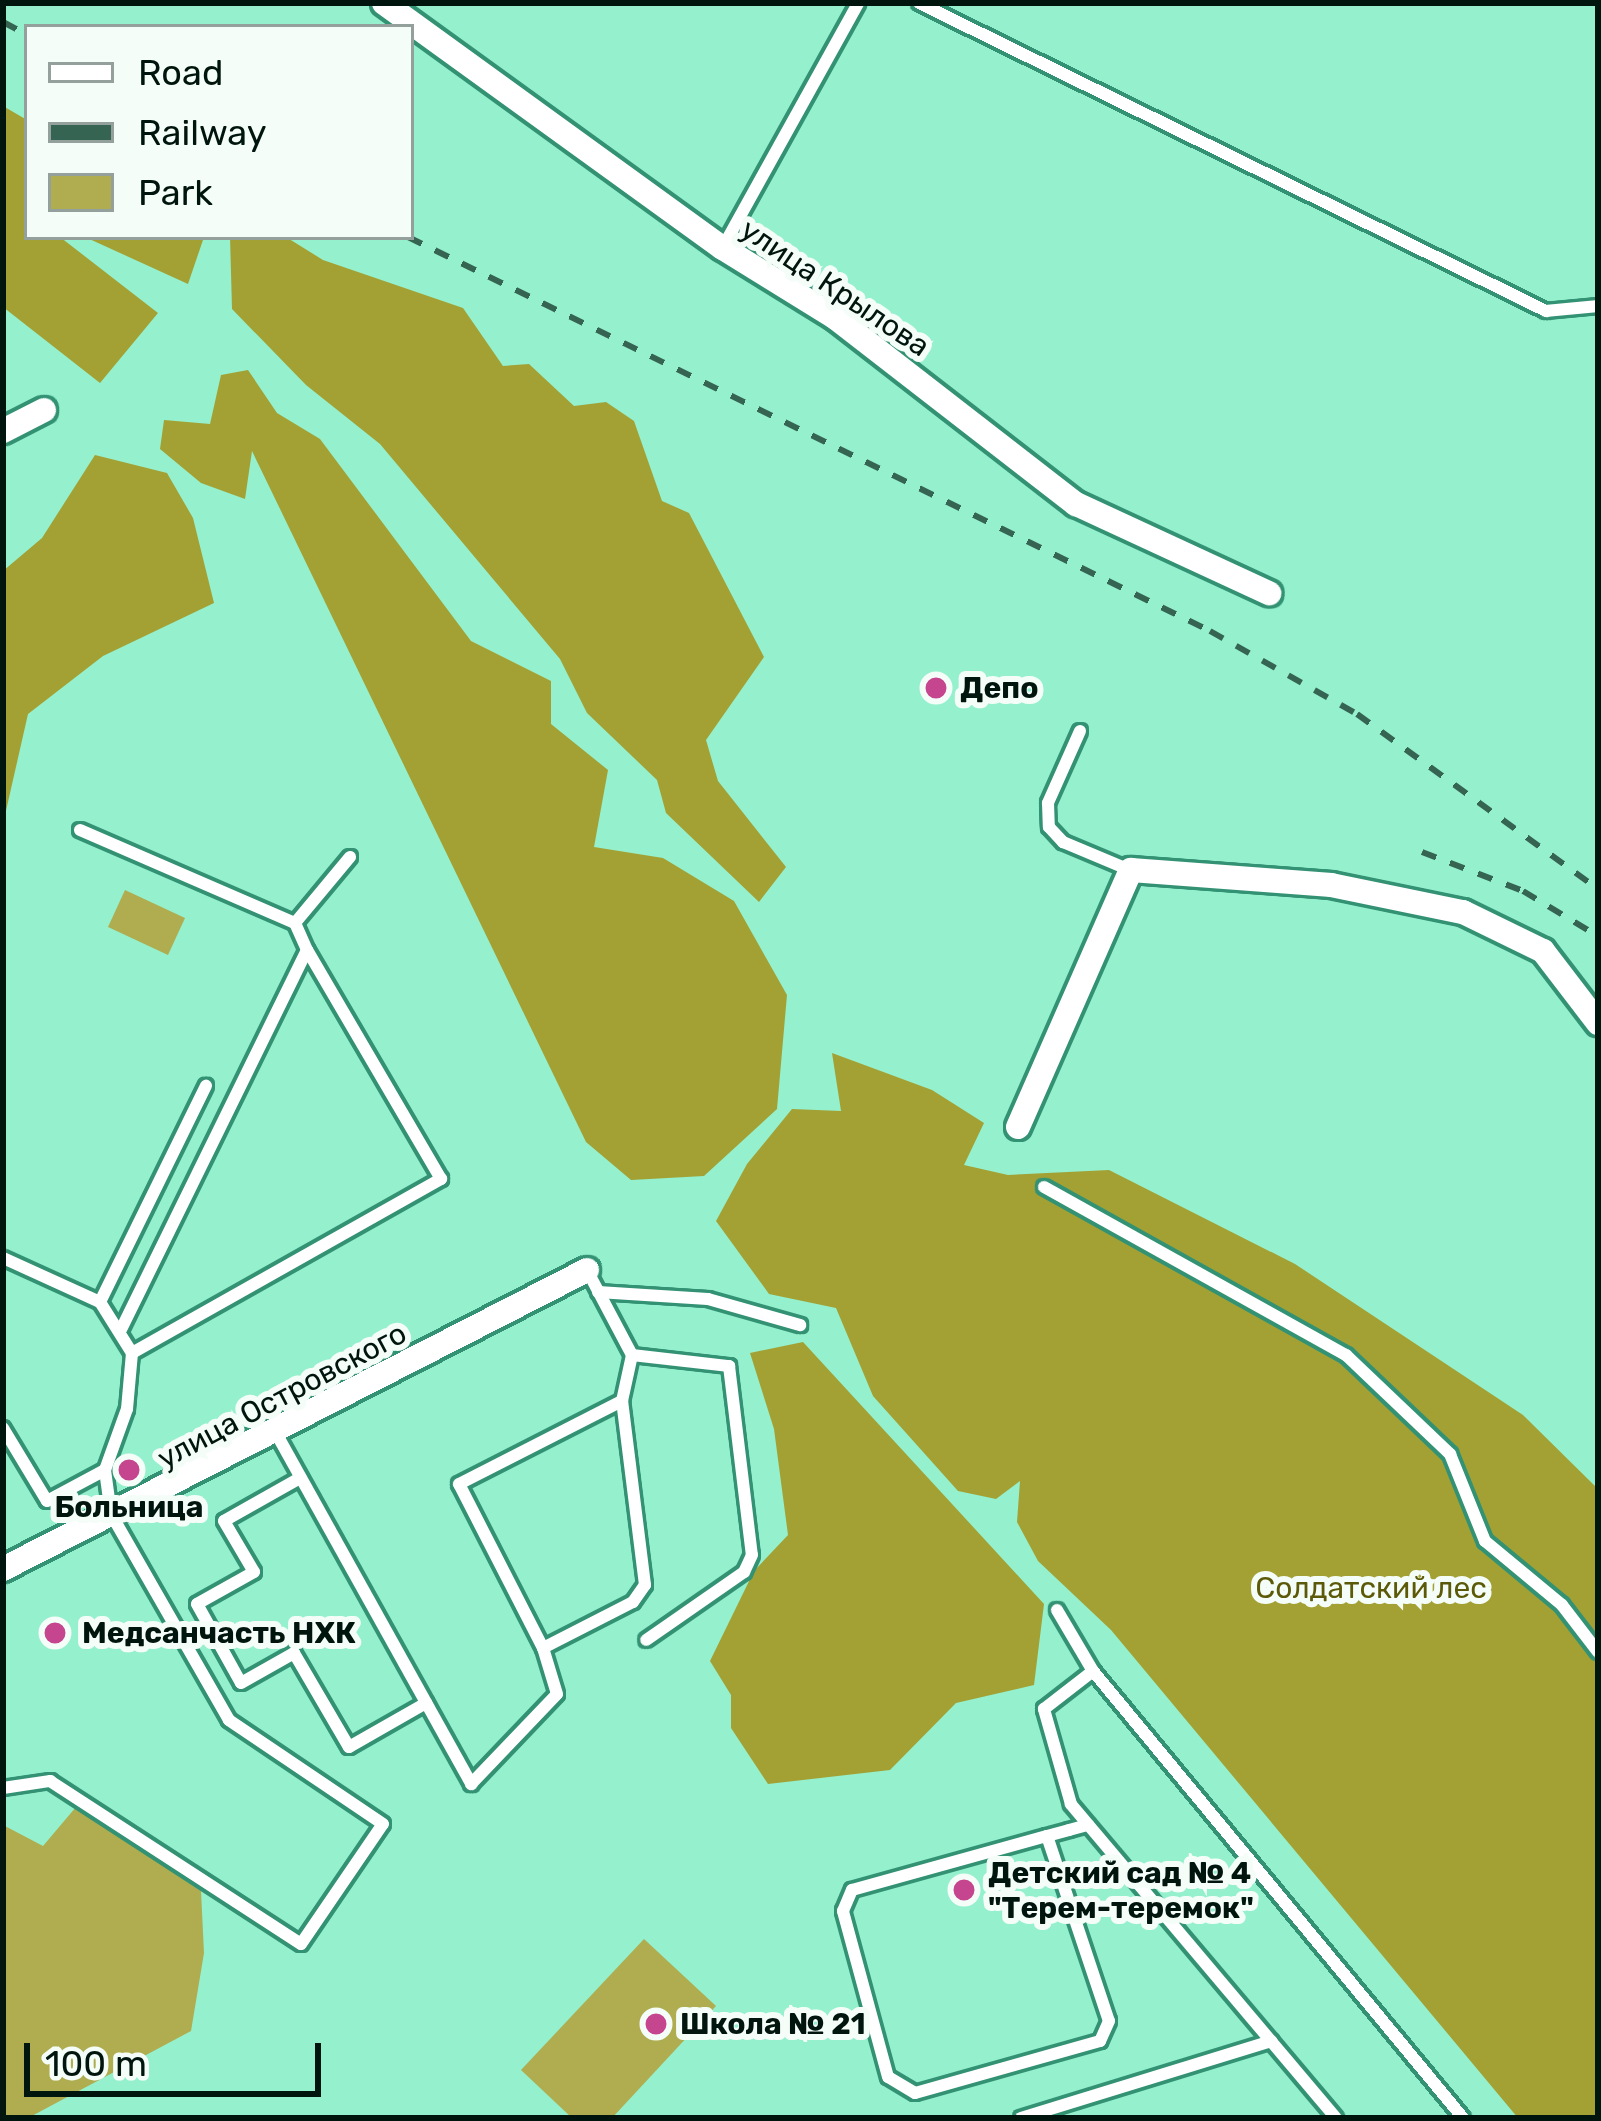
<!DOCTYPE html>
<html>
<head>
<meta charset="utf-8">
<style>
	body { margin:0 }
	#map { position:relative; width:1601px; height:2121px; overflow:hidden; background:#94f0cd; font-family:Rubik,sans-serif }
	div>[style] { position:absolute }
	.green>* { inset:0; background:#afad4f }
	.forest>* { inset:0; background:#a3a134 }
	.roads { filter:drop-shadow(3px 0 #339273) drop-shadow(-3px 0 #339273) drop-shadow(0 3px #339273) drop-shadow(0 -3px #339273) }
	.lane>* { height:12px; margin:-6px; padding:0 6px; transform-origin:6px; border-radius:6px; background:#fff }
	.street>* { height:24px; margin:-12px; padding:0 12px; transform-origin:12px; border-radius:12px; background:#fff }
	.rail>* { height:6px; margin-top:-3px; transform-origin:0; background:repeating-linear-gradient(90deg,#356452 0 15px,transparent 0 30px) }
	.dots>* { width:33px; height:33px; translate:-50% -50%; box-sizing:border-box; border:6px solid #f5fdf9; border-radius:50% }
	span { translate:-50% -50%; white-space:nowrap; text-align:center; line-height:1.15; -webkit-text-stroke:12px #f5fdf9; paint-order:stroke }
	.street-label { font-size:30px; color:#00150d }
	.poi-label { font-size:30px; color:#00150d; font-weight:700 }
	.left { translate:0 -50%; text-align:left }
	.park-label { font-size:30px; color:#5c5a08 }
	.frame { position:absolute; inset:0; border:6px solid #00150d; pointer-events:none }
	.legend { position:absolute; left:24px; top:24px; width:390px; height:216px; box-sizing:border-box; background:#f5fdf9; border:3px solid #93a09b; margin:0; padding:15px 21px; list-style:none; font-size:36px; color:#00150d }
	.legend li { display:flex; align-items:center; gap:24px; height:60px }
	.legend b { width:60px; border:3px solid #93a09b }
	.scale { position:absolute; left:24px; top:2043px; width:297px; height:54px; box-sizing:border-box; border:6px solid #00150d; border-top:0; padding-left:15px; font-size:36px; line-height:42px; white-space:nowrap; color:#00150d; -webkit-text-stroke:9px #f5fdf9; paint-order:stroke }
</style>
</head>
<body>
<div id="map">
	<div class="green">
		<i style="clip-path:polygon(125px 890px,185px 918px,168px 955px,108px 927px)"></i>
		<i style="clip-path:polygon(76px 1807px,201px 1891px,204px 1953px,191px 2031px,28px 2118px,3px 2118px,3px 1825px,43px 1846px)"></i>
		<i style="clip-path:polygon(644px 1939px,716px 2006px,612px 2118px,572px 2118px,521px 2070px)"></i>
	</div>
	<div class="forest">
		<i style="clip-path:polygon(3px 106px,27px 120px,27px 237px,60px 237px,158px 313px,100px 383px,3px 307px)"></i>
		<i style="clip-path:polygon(85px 237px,204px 237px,188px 284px)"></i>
		<i style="clip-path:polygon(230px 237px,286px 237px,323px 260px,463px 308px,503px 366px,529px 364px,574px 406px,606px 402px,634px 421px,662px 501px,689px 513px,764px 657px,706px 740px,718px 781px,786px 867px,759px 902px,666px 813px,657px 780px,587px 713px,560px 659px,380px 444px,306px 385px,232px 309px)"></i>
		<i style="clip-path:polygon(248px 370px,277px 413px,320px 439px,471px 641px,551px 681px,551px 724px,608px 770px,594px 847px,663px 858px,734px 901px,787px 995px,777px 1109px,704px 1176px,631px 1180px,586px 1142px,252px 451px,245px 499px,201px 483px,160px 449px,164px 420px,210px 424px,221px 375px)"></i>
		<i style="clip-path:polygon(95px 455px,167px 473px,193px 518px,214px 603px,103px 656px,28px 714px,3px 824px,3px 571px,42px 538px)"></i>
		<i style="clip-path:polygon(832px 1053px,932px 1090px,984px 1123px,964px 1165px,1008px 1175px,1109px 1170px,1295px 1264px,1523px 1415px,1598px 1489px,1598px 2118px,1518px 2118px,1111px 1630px,1038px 1561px,1017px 1522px,1020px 1481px,996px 1499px,958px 1491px,873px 1396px,836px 1308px,769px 1294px,716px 1221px,747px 1164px,792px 1109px,841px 1111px)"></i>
		<i style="clip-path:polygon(803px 1342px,1044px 1604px,1034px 1685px,956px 1703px,890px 1770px,768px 1784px,731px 1728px,731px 1695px,710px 1661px,754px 1571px,788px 1535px,774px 1429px,750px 1353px)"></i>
	</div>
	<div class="roads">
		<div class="lane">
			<i style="left:919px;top:3px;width:699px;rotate:26.16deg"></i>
			<i style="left:1546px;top:311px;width:52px;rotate:-5.5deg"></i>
			<i style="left:723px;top:247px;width:279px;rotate:-61deg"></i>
			<i style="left:1080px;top:731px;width:79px;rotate:114deg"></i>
			<i style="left:1048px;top:803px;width:24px;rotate:88deg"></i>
			<i style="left:1049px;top:827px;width:21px;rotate:47deg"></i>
			<i style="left:1063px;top:842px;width:73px;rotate:22.7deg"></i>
			<i style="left:80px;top:830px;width:234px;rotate:23.4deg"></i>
			<i style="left:295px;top:923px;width:30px;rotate:66deg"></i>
			<i style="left:307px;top:950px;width:422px;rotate:116.1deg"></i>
			<i style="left:295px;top:923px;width:86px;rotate:-50.2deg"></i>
			<i style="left:1044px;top:1187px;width:346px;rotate:29.1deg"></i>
			<i style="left:1346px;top:1355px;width:144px;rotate:43.6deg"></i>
			<i style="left:1450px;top:1454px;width:94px;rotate:68.1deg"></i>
			<i style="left:1485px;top:1541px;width:100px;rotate:39.7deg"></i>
			<i style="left:1562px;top:1605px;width:59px;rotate:52.5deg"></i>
			<i style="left:3px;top:1258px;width:107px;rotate:24.4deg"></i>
			<i style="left:587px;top:1270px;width:96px;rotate:62.1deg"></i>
			<i style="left:632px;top:1355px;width:98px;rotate:6.5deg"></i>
			<i style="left:729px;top:1366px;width:190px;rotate:83.1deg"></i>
			<i style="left:752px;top:1555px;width:19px;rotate:115deg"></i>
			<i style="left:744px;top:1572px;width:119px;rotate:145.2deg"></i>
			<i style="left:598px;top:1292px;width:110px;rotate:3.6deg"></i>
			<i style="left:708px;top:1299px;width:96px;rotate:15.8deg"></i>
			<i style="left:132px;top:1353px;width:355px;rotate:-29.4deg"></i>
			<i style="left:441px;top:1179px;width:265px;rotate:-120.3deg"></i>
			<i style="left:3px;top:1428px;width:85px;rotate:58.9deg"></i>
			<i style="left:47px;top:1501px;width:66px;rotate:-28.1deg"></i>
			<i style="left:276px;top:1433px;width:402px;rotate:60.9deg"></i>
			<i style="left:471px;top:1784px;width:124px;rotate:-46.3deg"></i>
			<i style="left:557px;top:1694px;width:48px;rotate:-106.9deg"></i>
			<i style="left:543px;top:1648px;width:184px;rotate:-117.1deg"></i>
			<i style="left:459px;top:1484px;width:183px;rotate:-27deg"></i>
			<i style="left:300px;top:1478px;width:87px;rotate:150.5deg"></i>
			<i style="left:224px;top:1521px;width:59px;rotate:59.5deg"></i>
			<i style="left:254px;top:1572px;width:65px;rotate:150.7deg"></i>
			<i style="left:197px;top:1604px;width:90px;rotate:60.9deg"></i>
			<i style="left:241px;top:1683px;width:61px;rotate:-29.5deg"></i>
			<i style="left:294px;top:1653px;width:109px;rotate:59.7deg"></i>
			<i style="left:349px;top:1747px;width:89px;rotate:-29.7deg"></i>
			<i style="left:1057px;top:1610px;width:71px;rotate:59.5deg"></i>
			<i style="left:543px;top:1648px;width:101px;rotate:-27.1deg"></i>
			<i style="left:633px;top:1602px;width:21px;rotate:-55deg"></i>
			<i style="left:645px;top:1585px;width:185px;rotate:-97.1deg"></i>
			<i style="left:622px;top:1401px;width:47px;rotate:-77.7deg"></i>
			<i style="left:3px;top:1788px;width:48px;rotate:-8.5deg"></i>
			<i style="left:50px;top:1781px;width:299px;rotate:33deg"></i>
			<i style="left:301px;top:1944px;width:145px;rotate:-55.7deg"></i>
			<i style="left:383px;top:1824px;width:186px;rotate:-146deg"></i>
			<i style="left:229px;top:1720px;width:237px;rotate:-119.8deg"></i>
			<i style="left:111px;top:1514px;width:44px;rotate:-97.8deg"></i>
			<i style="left:105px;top:1470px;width:65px;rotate:-70.2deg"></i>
			<i style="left:127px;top:1409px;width:56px;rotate:-84.9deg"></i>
			<i style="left:132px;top:1353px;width:60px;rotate:-122.1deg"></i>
			<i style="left:100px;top:1302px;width:241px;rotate:-63.9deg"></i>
			<i style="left:1047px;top:1836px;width:195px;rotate:71.5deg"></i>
			<i style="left:1109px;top:2021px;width:22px;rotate:114deg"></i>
			<i style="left:1100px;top:2041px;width:192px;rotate:164.3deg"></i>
			<i style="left:915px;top:2093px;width:31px;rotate:-149deg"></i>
			<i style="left:888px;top:2077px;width:172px;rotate:-105.2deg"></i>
			<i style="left:843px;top:1911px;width:23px;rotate:-67deg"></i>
			<i style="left:852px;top:1890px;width:202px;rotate:-15.5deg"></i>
			<i style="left:1047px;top:1836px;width:23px;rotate:-15deg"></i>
			<i style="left:1069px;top:1830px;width:20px;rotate:-15deg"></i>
			<i style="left:1021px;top:2118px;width:262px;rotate:-17.1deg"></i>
			<i style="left:1336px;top:2118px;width:411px;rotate:-130.2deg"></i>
			<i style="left:1071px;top:1804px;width:99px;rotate:-105.9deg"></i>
			<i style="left:1044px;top:1709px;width:62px;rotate:-37.8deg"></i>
			<i style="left:1093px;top:1671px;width:580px;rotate:50.38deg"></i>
		</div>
		<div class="street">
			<i style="left:384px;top:3px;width:418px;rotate:35.9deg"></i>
			<i style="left:723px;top:248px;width:133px;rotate:31.8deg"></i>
			<i style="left:836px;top:318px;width:304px;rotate:37.8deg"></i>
			<i style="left:1076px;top:504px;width:213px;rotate:24.8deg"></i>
			<i style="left:3px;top:431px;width:46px;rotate:-27.1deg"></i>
			<i style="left:1018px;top:1127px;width:281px;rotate:-66.3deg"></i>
			<i style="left:1131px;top:870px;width:201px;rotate:4.3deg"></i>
			<i style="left:1331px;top:885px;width:135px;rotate:11.6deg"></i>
			<i style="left:1463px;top:912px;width:89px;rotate:26deg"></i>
			<i style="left:1543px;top:951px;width:91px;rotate:52.6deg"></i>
			<i style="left:3px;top:1569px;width:656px;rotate:-27.11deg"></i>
		</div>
	</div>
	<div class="rail">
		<i style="left:3px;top:22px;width:27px;rotate:28deg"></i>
		<i style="left:408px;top:237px;width:894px;rotate:26.16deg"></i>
		<i style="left:1210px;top:631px;width:169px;rotate:29.5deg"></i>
		<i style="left:1357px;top:714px;width:298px;rotate:36deg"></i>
		<i style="left:1422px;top:852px;width:108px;rotate:21.1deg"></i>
		<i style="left:1523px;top:891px;width:87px;rotate:31deg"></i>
	</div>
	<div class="dots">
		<i style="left:936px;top:688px;background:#c5458f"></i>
		<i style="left:129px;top:1470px;background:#c5458f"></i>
		<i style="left:55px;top:1633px;background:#c5458f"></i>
		<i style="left:964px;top:1890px;background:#c5458f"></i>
		<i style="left:656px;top:2024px;background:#c5458f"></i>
	</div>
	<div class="street-label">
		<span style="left:835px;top:288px;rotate:34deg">улица Крылова</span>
		<span style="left:282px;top:1396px;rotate:-28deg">улица Островского</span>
	</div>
	<div class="poi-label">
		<span class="left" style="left:960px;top:688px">Депо</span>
		<span style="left:129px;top:1507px">Больница</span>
		<span class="left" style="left:82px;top:1633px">Медсанчасть НХК</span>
		<span class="left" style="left:988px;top:1890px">Детский сад № 4<br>"Терем-теремок"</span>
		<span class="left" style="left:680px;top:2024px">Школа № 21</span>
	</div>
	<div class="park-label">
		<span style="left:1371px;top:1588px">Солдатский лес</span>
	</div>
	<div class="frame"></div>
	<ul class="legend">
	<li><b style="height:15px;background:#fff"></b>Road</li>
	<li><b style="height:15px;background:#356452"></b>Railway</li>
	<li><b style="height:33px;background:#afad4f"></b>Park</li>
	</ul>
	<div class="scale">100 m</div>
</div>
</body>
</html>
